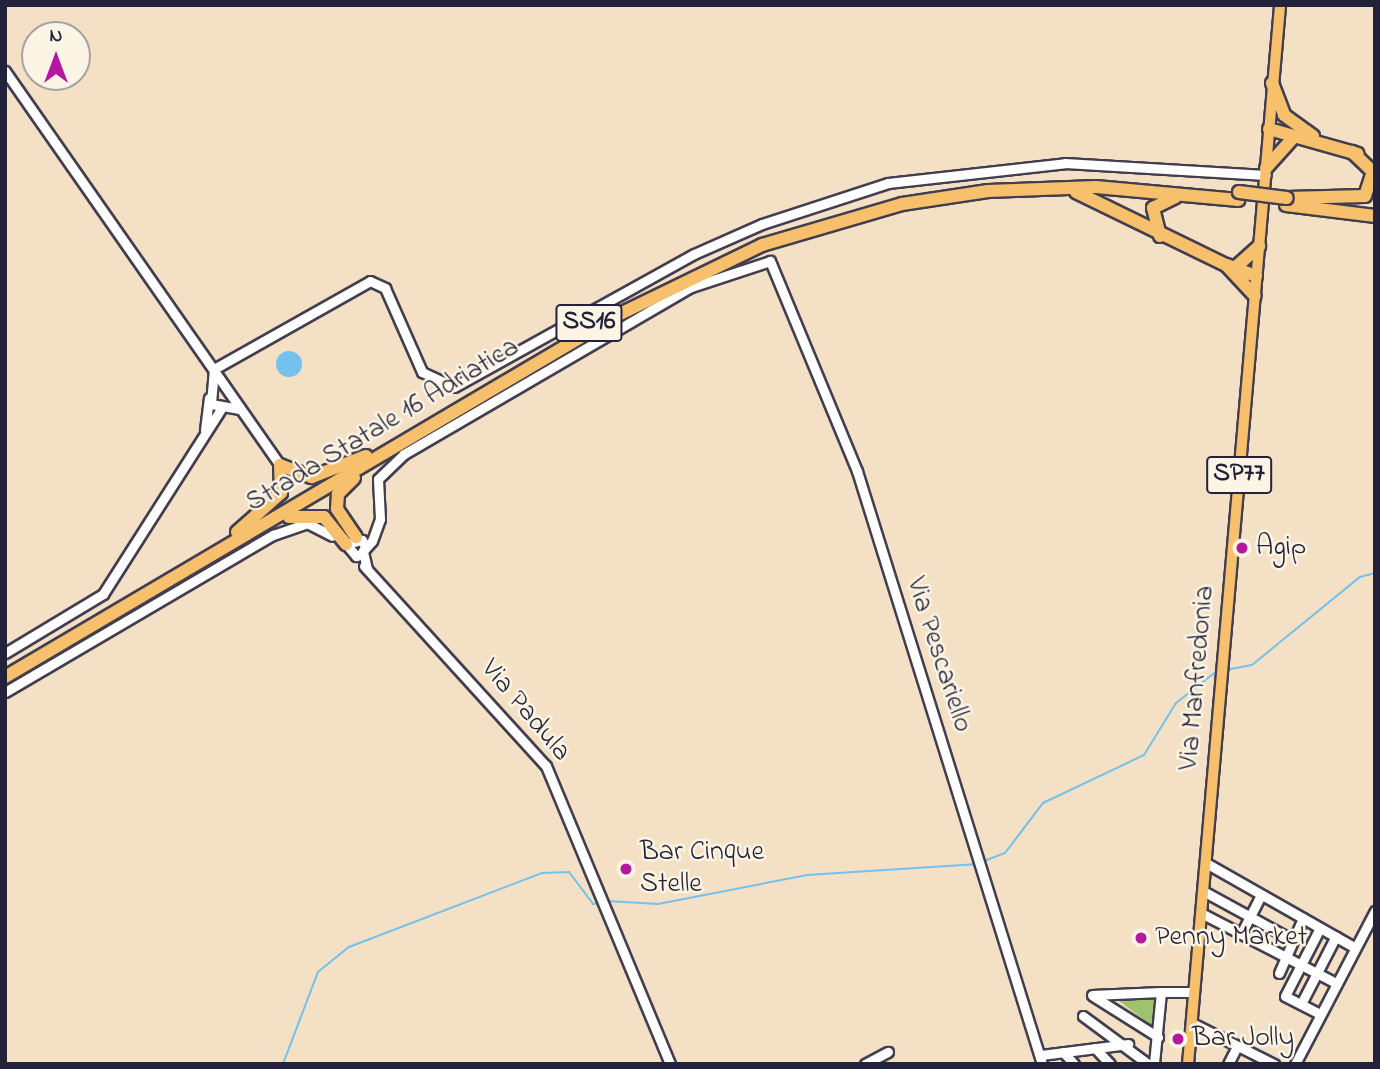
<!DOCTYPE html>
<html>
<head>
<meta charset="utf-8">
<style>
	body { margin:0 }
	#map { position:relative; width:1380px; height:1069px; overflow:hidden; background:#f4e0c4; font-family:"Indie Flower",sans-serif }
	div>[style] { position:absolute }
	.green>* { inset:0; background:#9fc36d }
	.water>* { inset:0; background:#74c1ee }
	.round { border-radius:50% }
	.stream>* { height:2px; margin:-1px; padding:0 1px; transform-origin:1px; border-radius:1px; background:#74c1ee }
	.roads { filter:drop-shadow(2px 0 #423e50) drop-shadow(-2px 0 #423e50) drop-shadow(0 2px #423e50) drop-shadow(0 -2px #423e50) }
	.minor>* { height:9px; margin:-4.5px; padding:0 4.5px; transform-origin:4.5px; border-radius:4.5px; background:#fff }
	.major>* { height:10px; margin:-5px; padding:0 5px; transform-origin:5px; border-radius:5px; background:#f7c06c }
	.highway>* { height:12px; margin:-6px; padding:0 6px; transform-origin:6px; border-radius:6px; background:#f7c06c }
	.bridges { filter:drop-shadow(2px 0 #423e50) drop-shadow(-2px 0 #423e50) drop-shadow(0 2px #423e50) drop-shadow(0 -2px #423e50) }
	.highway-bridge>* { height:12px; margin:-6px; padding:0 6px; transform-origin:6px; border-radius:6px; background:#f7c06c }
	.dots>* { width:19px; height:19px; translate:-50% -50%; box-sizing:border-box; border:4px solid #fcf5e5; border-radius:50% }
	span { translate:-50% -50%; white-space:nowrap; text-align:center; line-height:1.15; -webkit-text-stroke:5px #fcf5e5; paint-order:stroke }
	.shield-label span { padding:2px 5px; background:#fcf5e5; border:2px solid; border-radius:5px; -webkit-text-stroke-width:0 }
	.shield-label { font-size:26px; color:#22223b; font-weight:700 }
	.street-label { font-size:28px; color:#22223b }
	.poi-label { font-size:28px; color:#22223b }
	.left { translate:0 -50%; text-align:left }
	.frame { position:absolute; inset:0; border:7px solid #22223b; pointer-events:none }
	.north { position:absolute; left:21px; top:21px; width:70px; height:70px; box-sizing:border-box; background:#fcf5e5; border:2px solid #a5a1a1; border-radius:50%; rotate:0deg; font-size:19px; font-weight:700; line-height:28px; text-align:center; color:#22223b }
	.north::after { content:''; display:block; margin:auto; width:24px; height:32px; background:#b5179e; clip-path:polygon(50% 0,100% 100%,50% 72%,0 100%) }
</style>
</head>
<body>
<div id="map">
	<div class="green">
		<i style="clip-path:polygon(1115px 998px,1157px 999px,1155px 1028px)"></i>
	</div>
	<div class="water">
		<i class="round" style="left:276px;top:351px;width:26px;height:26px"></i>
	</div>
	<div class="stream">
		<i style="left:1226px;top:670px;width:26px;rotate:-11deg"></i>
		<i style="left:1252px;top:665px;width:139px;rotate:-39.2deg"></i>
		<i style="left:1360px;top:577px;width:16px;rotate:-15deg"></i>
		<i style="left:984px;top:861px;width:22px;rotate:-21deg"></i>
		<i style="left:1005px;top:853px;width:63px;rotate:-52.8deg"></i>
		<i style="left:1043px;top:803px;width:112px;rotate:-25.4deg"></i>
		<i style="left:1144px;top:755px;width:61px;rotate:-58.4deg"></i>
		<i style="left:1176px;top:703px;width:52px;rotate:-38deg"></i>
		<i style="left:607px;top:901px;width:51px;rotate:3.4deg"></i>
		<i style="left:658px;top:904px;width:152px;rotate:-11deg"></i>
		<i style="left:807px;top:875px;width:168px;rotate:-3.7deg"></i>
		<i style="left:283px;top:1064px;width:98px;rotate:-69.2deg"></i>
		<i style="left:318px;top:972px;width:40px;rotate:-39deg"></i>
		<i style="left:349px;top:947px;width:207px;rotate:-21deg"></i>
		<i style="left:542px;top:873px;width:27px;rotate:-2deg"></i>
		<i style="left:569px;top:872px;width:40px;rotate:53deg"></i>
		<i style="left:593px;top:904px;width:6px;rotate:-9deg"></i>
	</div>
	<div class="roads">
		<div class="minor">
			<i style="left:5px;top:71px;width:480px;rotate:55.1deg"></i>
			<i style="left:214px;top:369px;width:179px;rotate:-29.4deg"></i>
			<i style="left:370px;top:281px;width:17px;rotate:25deg"></i>
			<i style="left:385px;top:288px;width:92px;rotate:66.2deg"></i>
			<i style="left:422px;top:372px;width:35px;rotate:25deg"></i>
			<i style="left:454px;top:387px;width:274px;rotate:-29deg"></i>
			<i style="left:694px;top:254px;width:74px;rotate:-23.8deg"></i>
			<i style="left:762px;top:224px;width:133px;rotate:-18deg"></i>
			<i style="left:888px;top:183px;width:178px;rotate:-6.4deg"></i>
			<i style="left:1065px;top:163px;width:201px;rotate:3.4deg"></i>
			<i style="left:214px;top:369px;width:35px;rotate:95deg"></i>
			<i style="left:211px;top:404px;width:29px;rotate:10deg"></i>
			<i style="left:205px;top:430px;width:32px;rotate:-83deg"></i>
			<i style="left:364px;top:566px;width:270px;rotate:47.7deg"></i>
			<i style="left:546px;top:766px;width:323px;rotate:67.4deg"></i>
			<i style="left:367px;top:569px;width:18px;rotate:-103deg"></i>
			<i style="left:363px;top:551px;width:5px;rotate:-68deg"></i>
			<i style="left:365px;top:546px;width:7px;rotate:-117deg"></i>
			<i style="left:362px;top:540px;width:16px;rotate:166deg"></i>
			<i style="left:346px;top:544px;width:16px;rotate:50deg"></i>
			<i style="left:356px;top:556px;width:5px;rotate:-22deg"></i>
			<i style="left:361px;top:554px;width:4px;rotate:-56deg"></i>
			<i style="left:363px;top:551px;width:13px;rotate:-48deg"></i>
			<i style="left:372px;top:541px;width:23px;rotate:-70deg"></i>
			<i style="left:380px;top:519px;width:40px;rotate:-92.9deg"></i>
			<i style="left:378px;top:479px;width:36px;rotate:-44deg"></i>
			<i style="left:404px;top:454px;width:332px;rotate:-30.2deg"></i>
			<i style="left:691px;top:287px;width:83px;rotate:-18.2deg"></i>
			<i style="left:770px;top:261px;width:227px;rotate:67.5deg"></i>
			<i style="left:857px;top:471px;width:621px;rotate:72.67deg"></i>
			<i style="left:5px;top:653px;width:114px;rotate:-31deg"></i>
			<i style="left:103px;top:594px;width:219px;rotate:-57.5deg"></i>
			<i style="left:5px;top:692px;width:311px;rotate:-30.4deg"></i>
			<i style="left:273px;top:535px;width:36px;rotate:-19deg"></i>
			<i style="left:307px;top:523px;width:28px;rotate:27deg"></i>
			<i style="left:1206px;top:863px;width:170px;rotate:29.6deg"></i>
			<i style="left:1203px;top:891px;width:102px;rotate:28.6deg"></i>
			<i style="left:1201px;top:913px;width:152px;rotate:27.4deg"></i>
			<i style="left:1241px;top:934px;width:44px;rotate:-62.9deg"></i>
			<i style="left:1279px;top:973px;width:60px;rotate:-66.4deg"></i>
			<i style="left:1161px;top:992px;width:33px"></i>
			<i style="left:1092px;top:995px;width:69px;rotate:-2.5deg"></i>
			<i style="left:1161px;top:992px;width:72px;rotate:95.6deg"></i>
			<i style="left:1093px;top:996px;width:77px;rotate:32.2deg"></i>
			<i style="left:1301px;top:1004px;width:76px;rotate:-62.8deg"></i>
			<i style="left:1320px;top:1014px;width:39px;rotate:-153deg"></i>
			<i style="left:1285px;top:996px;width:76px;rotate:-62.8deg"></i>
			<i style="left:1083px;top:1016px;width:81px;rotate:36.4deg"></i>
			<i style="left:1192px;top:1023px;width:92px;rotate:26.6deg"></i>
			<i style="left:1095px;top:1048px;width:22px;rotate:47deg"></i>
			<i style="left:1063px;top:1052px;width:16px;rotate:47deg"></i>
			<i style="left:1041px;top:1055px;width:88px;rotate:-7.2deg"></i>
			<i style="left:865px;top:1064px;width:26px;rotate:-28deg"></i>
			<i style="left:1228px;top:1064px;width:20px;rotate:-63deg"></i>
			<i style="left:1295px;top:1064px;width:173px;rotate:-62.4deg"></i>
		</div>
		<div class="major">
			<i style="left:1188px;top:1064px;width:1063px;rotate:-85.03deg"></i>
		</div>
		<div class="highway">
			<i style="left:1272px;top:83px;width:34px;rotate:69deg"></i>
			<i style="left:1284px;top:115px;width:36px;rotate:36deg"></i>
			<i style="left:1269px;top:129px;width:92px;rotate:15.7deg"></i>
			<i style="left:1266px;top:168px;width:40px;rotate:-48deg"></i>
			<i style="left:1076px;top:192px;width:167px;rotate:26deg"></i>
			<i style="left:1226px;top:265px;width:42px;rotate:46.9deg"></i>
			<i style="left:1287px;top:198px;width:78px;rotate:-1.5deg"></i>
			<i style="left:1365px;top:196px;width:25px;rotate:-72deg"></i>
			<i style="left:1373px;top:172px;width:29px;rotate:-136deg"></i>
			<i style="left:1286px;top:205px;width:90px;rotate:7deg"></i>
			<i style="left:1160px;top:236px;width:29px;rotate:-104deg"></i>
			<i style="left:1153px;top:208px;width:25px;rotate:-26deg"></i>
			<i style="left:1227px;top:265px;width:31px;rotate:21deg"></i>
			<i style="left:1237px;top:266px;width:30px;rotate:-42deg"></i>
			<i style="left:280px;top:465px;width:34px;rotate:21deg"></i>
			<i style="left:312px;top:477px;width:58px;rotate:-21.3deg"></i>
			<i style="left:354px;top:478px;width:23px;rotate:135deg"></i>
			<i style="left:338px;top:494px;width:15px;rotate:94deg"></i>
			<i style="left:337px;top:509px;width:34px;rotate:56deg"></i>
			<i style="left:289px;top:517px;width:35px"></i>
			<i style="left:324px;top:517px;width:35px;rotate:51deg"></i>
			<i style="left:237px;top:532px;width:59px;rotate:-41.6deg"></i>
			<i style="left:281px;top:493px;width:28px;rotate:-92deg"></i>
			<i style="left:5px;top:677px;width:714px;rotate:-30.55deg"></i>
			<i style="left:620px;top:314px;width:158px;rotate:-25.9deg"></i>
			<i style="left:762px;top:245px;width:146px;rotate:-16.3deg"></i>
			<i style="left:902px;top:204px;width:87px;rotate:-8.6deg"></i>
			<i style="left:988px;top:191px;width:108px;rotate:-2.1deg"></i>
			<i style="left:1096px;top:187px;width:143px;rotate:5.2deg"></i>
		</div>
	</div>
	<div class="bridges">
		<div class="highway-bridge">
			<i style="left:1239px;top:192px;width:48px;rotate:7.1deg"></i>
		</div>
	</div>
	<div class="dots">
		<i style="left:1242px;top:548px;background:#b5179e"></i>
		<i style="left:626px;top:869px;background:#b5179e"></i>
		<i style="left:1141px;top:938px;background:#b5179e"></i>
		<i style="left:1178px;top:1039px;background:#b5179e"></i>
	</div>
	<div class="shield-label">
		<span style="left:589px;top:323px">SS16</span>
		<span style="left:1239px;top:475px">SP77</span>
	</div>
	<div class="street-label">
		<span style="left:383px;top:426px;rotate:-31deg">Strada Statale 16 Adriatica</span>
		<span style="left:938px;top:655px;rotate:72deg">Via Pescariello</span>
		<span style="left:1198px;top:678px;rotate:-85deg">Via Manfredonia</span>
		<span style="left:525px;top:711px;rotate:50deg">Via Padula</span>
	</div>
	<div class="poi-label">
		<span class="left" style="left:1256px;top:548px">Agip</span>
		<span class="left" style="left:640px;top:869px">Bar Cinque<br>Stelle</span>
		<span class="left" style="left:1155px;top:938px">Penny Market</span>
		<span class="left" style="left:1192px;top:1039px">Bar Jolly</span>
	</div>
	<div class="frame"></div>
	<div class="north">N</div>
</div>
</body>
</html>
